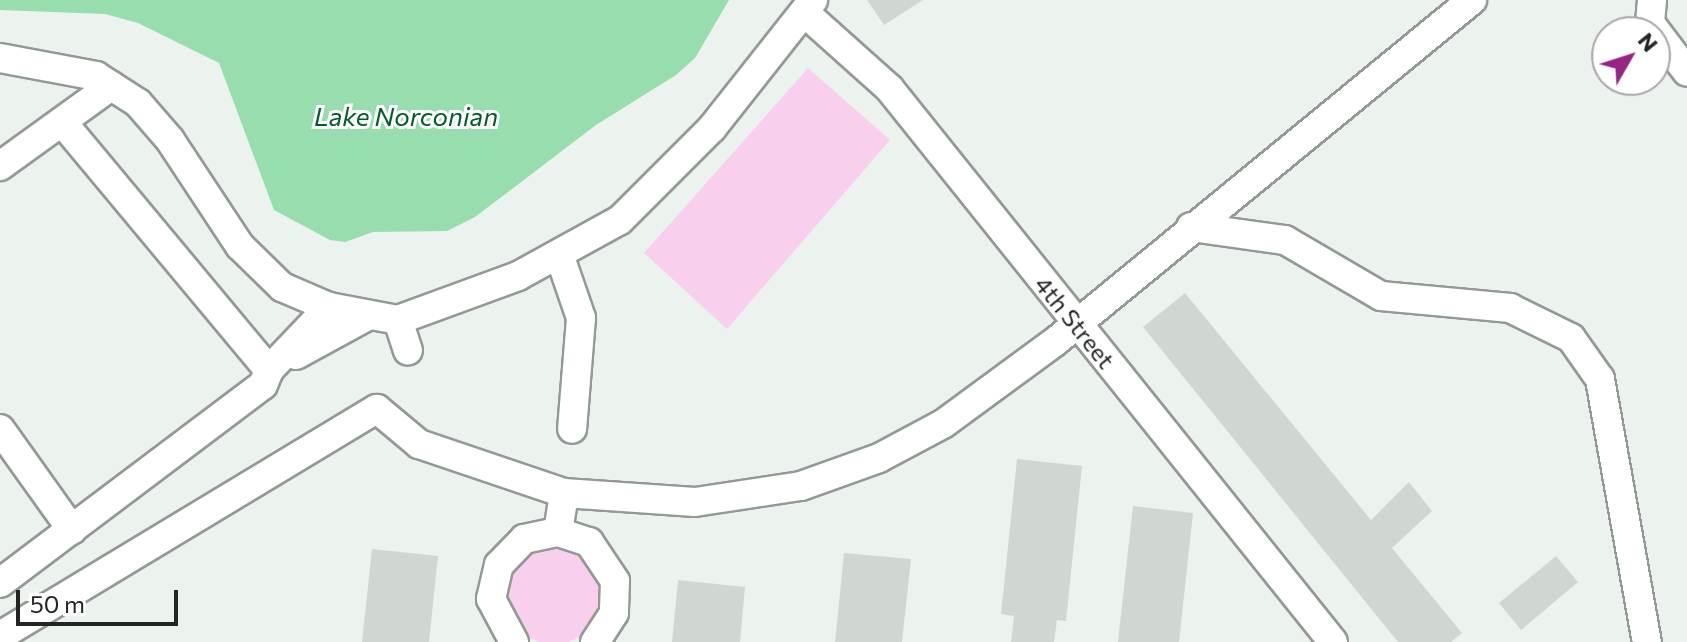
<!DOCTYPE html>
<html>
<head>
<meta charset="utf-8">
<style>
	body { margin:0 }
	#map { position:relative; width:1687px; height:642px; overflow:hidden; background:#ecf3ee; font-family:Commissioner,sans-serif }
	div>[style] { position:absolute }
	.green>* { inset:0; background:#f9cfee }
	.round { border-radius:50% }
	.water>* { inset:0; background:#98ddae }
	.building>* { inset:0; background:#d0d7d2 }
	.roads { filter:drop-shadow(2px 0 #939994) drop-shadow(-2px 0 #939994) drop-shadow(0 2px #939994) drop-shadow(0 -2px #939994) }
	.minor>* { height:28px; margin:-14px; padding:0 14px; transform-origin:14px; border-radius:14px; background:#fff }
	span { translate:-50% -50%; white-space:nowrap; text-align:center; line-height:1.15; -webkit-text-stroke:6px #fff; paint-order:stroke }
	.street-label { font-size:24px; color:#222422 }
	.water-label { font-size:26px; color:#055a30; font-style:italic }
	.north { position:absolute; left:1591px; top:16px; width:80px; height:80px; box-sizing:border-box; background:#fff; border:2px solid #a7a7a7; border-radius:50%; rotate:51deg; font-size:22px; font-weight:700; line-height:32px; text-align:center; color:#222422 }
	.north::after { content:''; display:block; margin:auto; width:28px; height:36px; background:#962584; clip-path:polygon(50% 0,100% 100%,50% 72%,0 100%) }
	.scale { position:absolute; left:16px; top:590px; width:162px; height:36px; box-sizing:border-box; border:4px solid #222422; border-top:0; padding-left:10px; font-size:24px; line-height:28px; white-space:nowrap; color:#222422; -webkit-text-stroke:6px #fff; paint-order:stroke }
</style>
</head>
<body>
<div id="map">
	<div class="green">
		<i style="clip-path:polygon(808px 68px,890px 140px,727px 329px,644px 253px)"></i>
		<i class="round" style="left:505px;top:546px;width:98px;height:98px"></i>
	</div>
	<div class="water">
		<i style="clip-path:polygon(0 0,729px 0,695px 58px,676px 75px,596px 125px,475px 217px,447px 231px,373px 232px,345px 242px,330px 240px,274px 210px,219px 63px,138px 23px,105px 14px,0 10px)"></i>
	</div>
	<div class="building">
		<i style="clip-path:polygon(867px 0,923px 0,884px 25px)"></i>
		<i style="clip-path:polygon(1185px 293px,1371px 520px,1409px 482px,1432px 511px,1392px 548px,1462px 633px,1451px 642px,1398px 642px,1143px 327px)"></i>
		<i style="clip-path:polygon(1017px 459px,1082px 466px,1066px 621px,1057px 620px,1054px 642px,1011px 642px,1014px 616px,1001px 614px)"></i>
		<i style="clip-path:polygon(1133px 506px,1193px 513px,1179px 642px,1118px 642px)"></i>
		<i style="clip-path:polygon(372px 549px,438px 556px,429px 642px,362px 642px)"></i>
		<i style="clip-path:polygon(844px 553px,911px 559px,902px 642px,835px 642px)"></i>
		<i style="clip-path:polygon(1556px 556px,1578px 582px,1521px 630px,1499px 603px)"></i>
		<i style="clip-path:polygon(678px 580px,745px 587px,740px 642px,672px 642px)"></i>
	</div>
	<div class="roads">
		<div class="minor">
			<i style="left:1652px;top:0;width:23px;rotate:95deg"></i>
			<i style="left:1650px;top:23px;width:61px;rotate:52.9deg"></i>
			<i style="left:805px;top:13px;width:113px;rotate:41.8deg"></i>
			<i style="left:889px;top:88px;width:710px;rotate:51.29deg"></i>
			<i style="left:0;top:58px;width:98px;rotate:10.6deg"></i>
			<i style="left:96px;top:76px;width:50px;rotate:32.7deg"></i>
			<i style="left:138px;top:103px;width:49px;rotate:49.1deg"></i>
			<i style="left:170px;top:140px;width:127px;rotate:56.6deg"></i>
			<i style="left:240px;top:246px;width:59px;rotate:44.3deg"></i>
			<i style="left:282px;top:287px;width:51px;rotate:23.1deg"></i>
			<i style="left:329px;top:307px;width:70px;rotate:10.7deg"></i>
			<i style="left:398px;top:320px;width:128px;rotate:-20.1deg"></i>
			<i style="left:518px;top:276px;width:116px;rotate:-28.8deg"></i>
			<i style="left:620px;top:220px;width:130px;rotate:-45deg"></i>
			<i style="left:712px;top:128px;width:163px;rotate:-51.7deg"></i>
			<i style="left:63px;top:123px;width:322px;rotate:50.2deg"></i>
			<i style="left:0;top:166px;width:137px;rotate:-35.8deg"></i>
			<i style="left:1191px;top:227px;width:95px;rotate:7.9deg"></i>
			<i style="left:1285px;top:240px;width:111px;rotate:30.3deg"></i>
			<i style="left:1381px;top:296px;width:130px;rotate:5.3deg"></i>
			<i style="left:1510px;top:308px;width:68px;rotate:26.2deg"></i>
			<i style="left:1571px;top:338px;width:50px;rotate:54.7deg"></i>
			<i style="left:1600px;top:379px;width:267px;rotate:79.9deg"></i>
			<i style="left:559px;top:254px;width:68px;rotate:71deg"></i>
			<i style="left:581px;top:318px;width:111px;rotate:94.6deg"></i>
			<i style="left:398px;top:320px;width:32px;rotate:72deg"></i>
			<i style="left:296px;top:355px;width:83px;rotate:-28.7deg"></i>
			<i style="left:0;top:429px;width:124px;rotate:54.5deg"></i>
			<i style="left:558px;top:532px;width:39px;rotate:-81deg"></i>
			<i style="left:564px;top:493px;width:131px;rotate:3.9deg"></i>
			<i style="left:695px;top:502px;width:107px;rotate:-8.6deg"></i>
			<i style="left:801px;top:486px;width:83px;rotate:-19.7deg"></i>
			<i style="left:879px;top:458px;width:72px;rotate:-28deg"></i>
			<i style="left:943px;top:424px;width:140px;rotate:-36.3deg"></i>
			<i style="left:1056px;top:341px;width:538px;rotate:-39.34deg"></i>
			<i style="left:0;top:583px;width:329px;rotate:-37deg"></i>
			<i style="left:263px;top:385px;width:16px;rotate:-68deg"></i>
			<i style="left:269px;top:370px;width:87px;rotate:-46.4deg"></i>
			<i style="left:0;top:636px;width:440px;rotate:-31.1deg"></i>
			<i style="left:377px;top:409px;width:55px;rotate:39.8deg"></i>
			<i style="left:419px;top:444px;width:153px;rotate:18.7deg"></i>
			<i style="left:514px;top:642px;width:49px;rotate:-118.1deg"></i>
			<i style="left:491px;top:599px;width:35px;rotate:-77deg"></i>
			<i style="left:499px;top:565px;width:36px;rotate:-46deg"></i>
			<i style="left:524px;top:539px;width:35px;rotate:-12deg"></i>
			<i style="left:558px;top:532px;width:33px;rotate:18deg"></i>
			<i style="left:589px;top:542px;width:47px;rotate:56.3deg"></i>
			<i style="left:615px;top:581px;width:32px;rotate:92deg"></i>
			<i style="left:614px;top:613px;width:35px;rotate:123deg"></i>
		</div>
	</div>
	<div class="street-label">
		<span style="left:1075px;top:322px;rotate:51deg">4th Street</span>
	</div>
	<div class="water-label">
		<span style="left:406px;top:116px">Lake Norconian</span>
	</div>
	<div class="north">N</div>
	<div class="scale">50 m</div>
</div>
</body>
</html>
